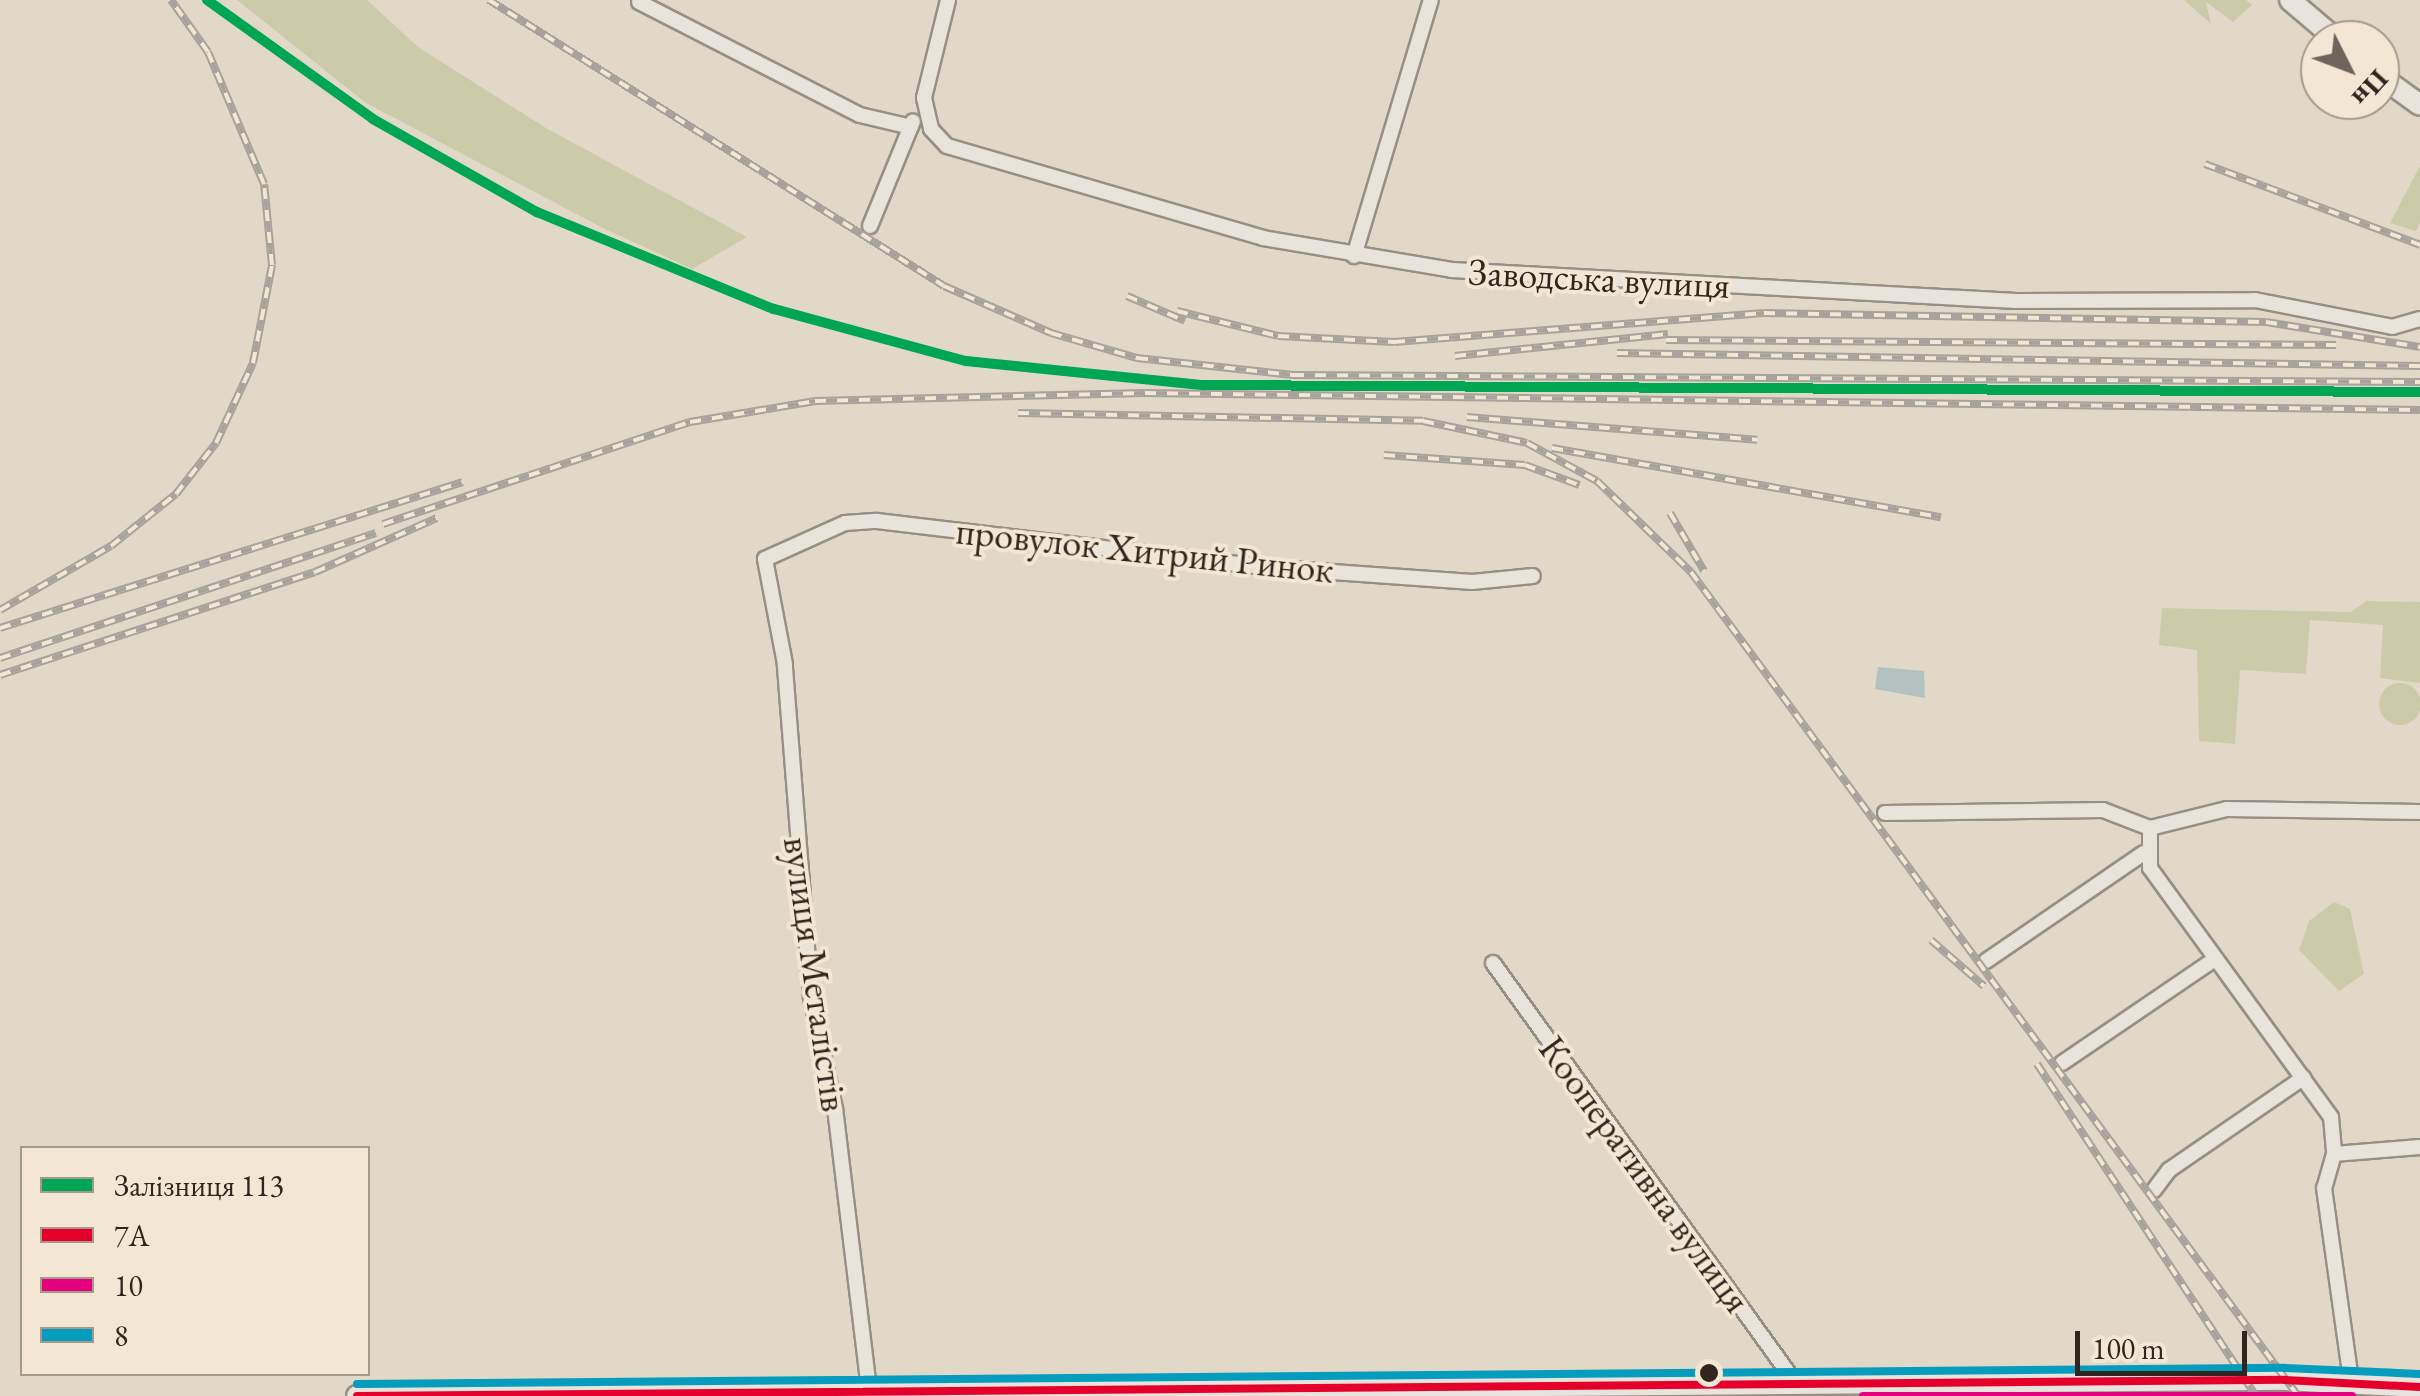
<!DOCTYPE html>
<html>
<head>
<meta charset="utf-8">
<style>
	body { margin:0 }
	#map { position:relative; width:2420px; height:1396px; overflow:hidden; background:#e2d8c8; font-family:"EB Garamond",serif }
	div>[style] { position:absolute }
	.green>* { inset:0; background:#cbcbaa }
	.round { border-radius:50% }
	.water>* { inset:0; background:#b2c2c0 }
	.roads { filter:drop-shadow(2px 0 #968f85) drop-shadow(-2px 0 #968f85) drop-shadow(0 2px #968f85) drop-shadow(0 -2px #968f85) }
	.street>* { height:14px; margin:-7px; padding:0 7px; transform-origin:7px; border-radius:7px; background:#e8e3db }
	.secondary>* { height:20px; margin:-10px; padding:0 10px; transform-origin:10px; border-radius:10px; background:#e8e3db }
	.rail>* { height:8px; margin-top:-4px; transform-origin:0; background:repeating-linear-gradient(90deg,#f3e7d4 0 11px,#a7a29c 0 22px); box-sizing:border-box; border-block:2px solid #a7a29c }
	.bus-1>* { height:8px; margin:-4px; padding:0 4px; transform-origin:4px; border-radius:4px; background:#e4002b }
	.bus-2>* { height:8px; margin:-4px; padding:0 4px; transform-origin:4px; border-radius:4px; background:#e5007d }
	.bus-3>* { height:8px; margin:-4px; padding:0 4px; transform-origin:4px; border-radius:4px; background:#059cbd }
	.rail-1>* { height:10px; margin:-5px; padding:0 5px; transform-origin:5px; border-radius:5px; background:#00a651 }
	.dots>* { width:28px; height:28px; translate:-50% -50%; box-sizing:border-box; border:5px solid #f3e7d4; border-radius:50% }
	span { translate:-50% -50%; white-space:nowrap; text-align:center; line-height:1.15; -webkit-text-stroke:8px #f3e7d4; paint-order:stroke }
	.street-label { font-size:38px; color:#312520 }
	.legend { position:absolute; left:20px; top:1146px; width:350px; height:230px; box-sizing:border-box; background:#f3e7d4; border:2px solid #a5998c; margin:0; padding:12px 18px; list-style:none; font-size:30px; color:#312520 }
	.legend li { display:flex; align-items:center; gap:20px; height:50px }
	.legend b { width:50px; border:2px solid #a5998c }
	.north { position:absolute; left:2300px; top:20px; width:100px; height:100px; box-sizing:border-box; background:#f3e7d4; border:2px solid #a5998c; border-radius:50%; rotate:132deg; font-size:28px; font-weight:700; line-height:40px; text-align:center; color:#312520 }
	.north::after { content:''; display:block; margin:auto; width:35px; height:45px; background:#6f645b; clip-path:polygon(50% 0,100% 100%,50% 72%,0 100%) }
	.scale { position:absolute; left:2075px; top:1331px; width:172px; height:45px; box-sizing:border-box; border:5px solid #312520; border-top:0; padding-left:12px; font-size:30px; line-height:35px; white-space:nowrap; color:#312520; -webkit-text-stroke:8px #f3e7d4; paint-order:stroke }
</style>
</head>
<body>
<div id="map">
	<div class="green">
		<i style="clip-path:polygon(237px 0,367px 0,418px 47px,546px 128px,747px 237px,692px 269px,603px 228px,366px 103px)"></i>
		<i style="clip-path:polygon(2184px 0,2246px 0,2252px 5px,2233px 22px,2206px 2px,2211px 24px)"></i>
		<i style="clip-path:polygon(2420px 166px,2420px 223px,2416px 231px,2390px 223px)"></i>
		<i style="clip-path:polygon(2367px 601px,2420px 602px,2420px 683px,2380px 678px,2383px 625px,2310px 620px,2306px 674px,2240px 670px,2235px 744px,2199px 741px,2197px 650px,2159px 645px,2162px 608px,2350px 612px)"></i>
		<i class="round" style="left:2379px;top:683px;width:42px;height:42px"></i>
		<i style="clip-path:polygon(2334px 902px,2350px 909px,2364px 974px,2339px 991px,2299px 950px,2309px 921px)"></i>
	</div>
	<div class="water">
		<i style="clip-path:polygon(1878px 667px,1924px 671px,1925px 698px,1875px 689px)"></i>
	</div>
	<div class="roads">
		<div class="street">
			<i style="left:948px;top:0;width:101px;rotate:103.8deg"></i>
			<i style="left:924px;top:98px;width:32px;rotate:77deg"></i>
			<i style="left:931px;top:129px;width:23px;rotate:47deg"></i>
			<i style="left:947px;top:146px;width:329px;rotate:16.2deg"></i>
			<i style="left:1263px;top:238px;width:192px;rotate:9.6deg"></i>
			<i style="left:1452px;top:270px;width:565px;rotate:3.15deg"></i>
			<i style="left:2016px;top:301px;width:239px;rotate:-0.2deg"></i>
			<i style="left:2255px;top:300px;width:140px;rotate:11.1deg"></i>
			<i style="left:2392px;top:327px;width:29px;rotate:-16deg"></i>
			<i style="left:639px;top:2px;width:248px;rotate:27.1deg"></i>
			<i style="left:860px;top:115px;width:52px;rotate:13.2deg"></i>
			<i style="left:870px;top:226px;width:113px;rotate:-67.7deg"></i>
			<i style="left:1354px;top:256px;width:267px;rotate:-73.3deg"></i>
			<i style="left:1885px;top:813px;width:218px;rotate:-0.8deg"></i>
			<i style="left:2103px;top:810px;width:50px;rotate:21deg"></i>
			<i style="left:2150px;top:828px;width:79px;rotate:-13.9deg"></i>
			<i style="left:2227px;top:809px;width:193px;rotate:0.9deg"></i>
			<i style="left:2150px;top:828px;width:40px;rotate:90deg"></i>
			<i style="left:2150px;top:868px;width:308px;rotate:54deg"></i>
			<i style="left:2331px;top:1117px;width:37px;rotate:85deg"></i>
			<i style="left:2334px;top:1154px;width:86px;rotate:-4.7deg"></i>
			<i style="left:1986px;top:961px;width:191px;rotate:-34.4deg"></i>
			<i style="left:1493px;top:963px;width:520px;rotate:54.23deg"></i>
			<i style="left:2062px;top:1063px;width:185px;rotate:-34.2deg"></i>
			<i style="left:2334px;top:1154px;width:35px;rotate:106deg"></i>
			<i style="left:2324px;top:1188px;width:201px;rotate:82deg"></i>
			<i style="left:2154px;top:1190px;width:25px;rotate:-53deg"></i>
			<i style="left:2169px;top:1170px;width:163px;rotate:-34.5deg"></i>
			<i style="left:869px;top:1389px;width:282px;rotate:-96.9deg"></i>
			<i style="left:835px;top:1109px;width:114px;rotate:-102.2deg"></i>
			<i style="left:811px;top:998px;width:335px;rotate:-94.5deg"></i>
			<i style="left:785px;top:664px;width:107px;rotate:-100.8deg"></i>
			<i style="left:765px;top:559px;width:88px;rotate:-24.2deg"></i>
			<i style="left:845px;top:523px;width:32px;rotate:-4deg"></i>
			<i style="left:877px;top:521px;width:389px;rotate:6.8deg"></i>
			<i style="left:1263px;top:567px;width:210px;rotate:4.1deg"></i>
			<i style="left:1472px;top:582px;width:61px;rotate:-5.6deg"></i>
		</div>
		<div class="secondary">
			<i style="left:2290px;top:0;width:62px;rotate:40.4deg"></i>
			<i style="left:2380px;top:76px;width:49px;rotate:35.9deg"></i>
			<i style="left:357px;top:1396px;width:1928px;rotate:-0.48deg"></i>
			<i style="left:2285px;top:1380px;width:135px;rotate:3deg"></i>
		</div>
	</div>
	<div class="rail">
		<i style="left:489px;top:0;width:537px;rotate:32.15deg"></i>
		<i style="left:944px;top:286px;width:117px;rotate:23.7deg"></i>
		<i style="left:1051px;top:333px;width:90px;rotate:16.2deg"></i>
		<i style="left:1137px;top:358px;width:157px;rotate:6.2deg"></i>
		<i style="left:1293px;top:375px;width:1127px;rotate:0.36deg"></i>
		<i style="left:2205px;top:164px;width:230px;rotate:20.6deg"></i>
		<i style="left:1127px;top:296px;width:63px;rotate:23.3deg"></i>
		<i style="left:1177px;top:311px;width:104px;rotate:13.9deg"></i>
		<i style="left:1278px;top:336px;width:116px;rotate:3deg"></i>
		<i style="left:1394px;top:342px;width:371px;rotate:-4.5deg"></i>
		<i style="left:1764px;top:313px;width:502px;rotate:1.03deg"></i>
		<i style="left:2266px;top:322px;width:156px;rotate:9.2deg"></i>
		<i style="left:1666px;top:340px;width:670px;rotate:0.43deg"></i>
		<i style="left:1617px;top:353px;width:803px;rotate:0.93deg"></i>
		<i style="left:1455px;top:356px;width:214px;rotate:-5.9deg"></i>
		<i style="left:1018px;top:413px;width:405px;rotate:1.1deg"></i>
		<i style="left:1423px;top:421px;width:106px;rotate:11.9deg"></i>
		<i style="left:1527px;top:443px;width:80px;rotate:28.5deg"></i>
		<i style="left:1597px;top:481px;width:131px;rotate:44.1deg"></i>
		<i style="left:1691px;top:572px;width:1023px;rotate:53.62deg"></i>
		<i style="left:1467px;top:417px;width:291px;rotate:4.5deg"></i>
		<i style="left:1552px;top:448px;width:395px;rotate:10.1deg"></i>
		<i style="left:1384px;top:455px;width:141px;rotate:4.1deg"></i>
		<i style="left:1525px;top:465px;width:58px;rotate:20.3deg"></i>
		<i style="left:1670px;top:513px;width:67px;rotate:59.6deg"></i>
		<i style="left:383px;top:524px;width:324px;rotate:-18.4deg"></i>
		<i style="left:690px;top:422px;width:127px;rotate:-9.5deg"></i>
		<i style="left:815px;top:401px;width:330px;rotate:-1.4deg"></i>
		<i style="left:1145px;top:393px;width:1275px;rotate:0.76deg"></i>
		<i style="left:0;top:610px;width:128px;rotate:-30deg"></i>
		<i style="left:111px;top:546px;width:83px;rotate:-38.7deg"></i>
		<i style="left:176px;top:494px;width:65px;rotate:-51.9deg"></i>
		<i style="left:216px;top:443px;width:88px;rotate:-65.2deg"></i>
		<i style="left:253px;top:363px;width:100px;rotate:-79deg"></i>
		<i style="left:272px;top:265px;width:81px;rotate:-95.6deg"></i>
		<i style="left:264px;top:184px;width:143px;rotate:-113deg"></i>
		<i style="left:208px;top:52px;width:64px;rotate:-125.4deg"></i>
		<i style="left:0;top:628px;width:485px;rotate:-17.5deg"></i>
		<i style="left:0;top:658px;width:396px;rotate:-18.4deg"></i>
		<i style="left:0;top:675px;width:331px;rotate:-18.1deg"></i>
		<i style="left:315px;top:572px;width:133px;rotate:-23.9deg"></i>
		<i style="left:1931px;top:940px;width:70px;rotate:41deg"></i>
		<i style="left:2037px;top:1064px;width:398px;rotate:56.6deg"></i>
	</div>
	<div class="bus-1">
		<i style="left:357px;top:1396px;width:1928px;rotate:-0.48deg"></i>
		<i style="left:2285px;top:1380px;width:135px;rotate:3deg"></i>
	</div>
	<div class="bus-2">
		<i style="left:1863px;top:1396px;width:489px"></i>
	</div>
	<div class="bus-3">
		<i style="left:357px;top:1384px;width:1928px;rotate:-0.48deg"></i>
		<i style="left:2285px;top:1368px;width:135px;rotate:2.5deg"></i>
	</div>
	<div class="rail-1">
		<i style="left:207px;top:0;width:204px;rotate:35.6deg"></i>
		<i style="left:373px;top:119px;width:189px;rotate:29.6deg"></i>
		<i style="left:537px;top:212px;width:256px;rotate:22.3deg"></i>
		<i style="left:774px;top:309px;width:199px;rotate:15.2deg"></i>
		<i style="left:966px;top:361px;width:239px;rotate:5.8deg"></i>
		<i style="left:1204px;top:385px;width:1216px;rotate:0.33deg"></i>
	</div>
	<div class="dots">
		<i style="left:1709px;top:1373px;background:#312520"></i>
	</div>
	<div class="street-label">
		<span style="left:1599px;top:278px;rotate:3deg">Заводська вулиця</span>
		<span style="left:1145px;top:550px;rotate:6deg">провулок Хитрий Ринок</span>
		<span style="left:816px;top:974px;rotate:82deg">вулиця Металістів</span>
		<span style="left:1645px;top:1174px;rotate:54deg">Кооперативна вулиця</span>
	</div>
	<ul class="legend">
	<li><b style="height:12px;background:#00a651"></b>Залізниця 113</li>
	<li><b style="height:12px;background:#e4002b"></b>7А</li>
	<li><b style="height:12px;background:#e5007d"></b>10</li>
	<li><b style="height:12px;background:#059cbd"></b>8</li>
	</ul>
	<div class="north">Пн</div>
	<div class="scale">100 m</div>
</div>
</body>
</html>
